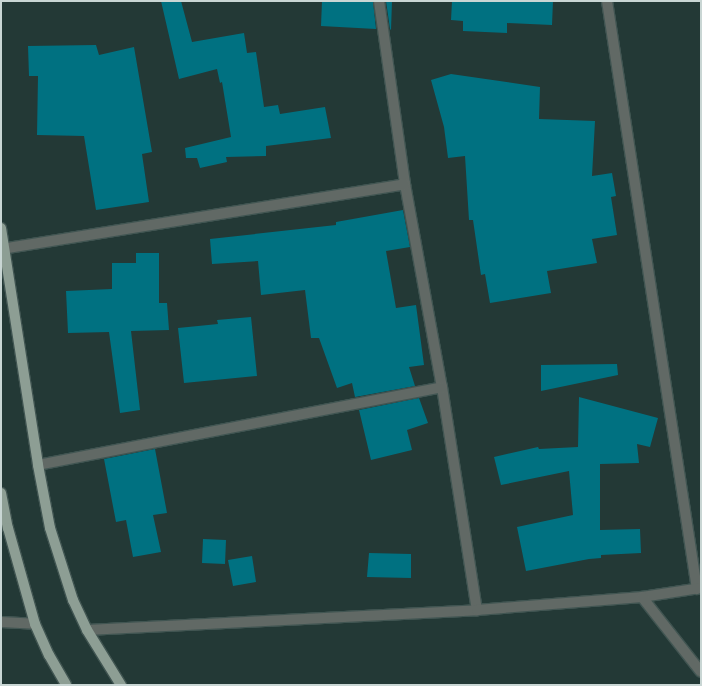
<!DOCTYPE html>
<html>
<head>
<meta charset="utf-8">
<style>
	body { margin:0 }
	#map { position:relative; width:702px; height:686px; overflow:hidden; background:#233936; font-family:Commissioner,sans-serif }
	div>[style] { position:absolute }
	.building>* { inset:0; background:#007181 }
	.roads { filter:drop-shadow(1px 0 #415552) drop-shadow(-1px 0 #415552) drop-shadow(0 1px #415552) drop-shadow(0 -1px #415552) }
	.minor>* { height:10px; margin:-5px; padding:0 5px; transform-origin:5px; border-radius:5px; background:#616965 }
	.major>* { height:10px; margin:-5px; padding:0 5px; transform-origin:5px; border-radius:5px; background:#8d9e94 }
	span { translate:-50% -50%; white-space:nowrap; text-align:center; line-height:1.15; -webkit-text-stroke:3px #192f2c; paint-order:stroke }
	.frame { position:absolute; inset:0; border:2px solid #c9d6d4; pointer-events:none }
</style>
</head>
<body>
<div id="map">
	<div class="building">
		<i style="clip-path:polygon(161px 1px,181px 1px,192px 42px,244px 33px,247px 53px,256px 52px,264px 107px,278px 105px,280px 114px,325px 107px,331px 138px,266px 146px,266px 156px,226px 157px,227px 162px,200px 168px,197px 158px,186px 158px,185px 148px,231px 137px,222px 82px,220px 83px,217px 69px,179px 79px)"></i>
		<i style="clip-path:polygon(322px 1px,373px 1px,376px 29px,321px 26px)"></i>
		<i style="clip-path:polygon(386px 1px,392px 1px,391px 30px,390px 29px)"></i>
		<i style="clip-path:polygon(452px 1px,553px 1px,552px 25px,507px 23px,507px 33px,463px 31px,463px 21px,451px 20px)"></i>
		<i style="clip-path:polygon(96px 45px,99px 55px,134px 47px,152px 152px,142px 154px,149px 202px,96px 210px,84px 136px,37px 135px,38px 76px,29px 76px,28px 46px)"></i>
		<i style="clip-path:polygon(451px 74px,540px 87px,539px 119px,595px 121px,592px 176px,612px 173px,616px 196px,611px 197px,617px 235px,592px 239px,597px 263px,547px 271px,551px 293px,490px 303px,485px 274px,481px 275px,473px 220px,469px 220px,465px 156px,448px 158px,444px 127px,431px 80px)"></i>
		<i style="clip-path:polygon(403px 210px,410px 247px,386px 251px,396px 308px,416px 305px,424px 365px,409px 367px,415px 386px,355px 397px,352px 383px,337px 388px,319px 338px,311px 338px,305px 290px,261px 295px,258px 261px,212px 264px,210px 239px,336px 225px,336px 222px)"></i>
		<i style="clip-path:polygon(136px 253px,159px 253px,159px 303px,167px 303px,169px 330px,131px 331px,140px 410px,120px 413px,109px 332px,68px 333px,66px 291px,112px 289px,112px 263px,136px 263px)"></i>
		<i style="clip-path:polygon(251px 317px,257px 376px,184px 383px,178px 328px,218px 324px,217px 320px)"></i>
		<i style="clip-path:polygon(617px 364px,618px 375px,541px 391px,541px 365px)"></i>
		<i style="clip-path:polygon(579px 397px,658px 418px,650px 447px,637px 444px,639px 463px,600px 464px,600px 530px,640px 529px,641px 553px,601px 555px,601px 558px,589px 559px,526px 571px,517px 527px,573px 515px,569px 471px,501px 485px,494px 457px,538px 447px,539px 449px,578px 447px)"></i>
		<i style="clip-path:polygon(419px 398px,428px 423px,407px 430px,412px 450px,371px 460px,359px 410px)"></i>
		<i style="clip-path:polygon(155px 449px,167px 513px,153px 515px,161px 552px,133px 557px,126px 520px,116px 522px,104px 459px)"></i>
		<i style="clip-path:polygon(203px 539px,226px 540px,225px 564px,202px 563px)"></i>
		<i style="clip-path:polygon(369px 553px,411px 554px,411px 578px,367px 577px)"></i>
		<i style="clip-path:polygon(252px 556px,256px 582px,233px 586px,228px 560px)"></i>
	</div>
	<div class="roads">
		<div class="minor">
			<i style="left:379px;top:1px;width:185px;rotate:81.9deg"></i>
			<i style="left:405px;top:184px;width:206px;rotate:79.7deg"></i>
			<i style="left:442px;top:387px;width:226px;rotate:81.1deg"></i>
			<i style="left:607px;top:1px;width:595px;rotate:81.3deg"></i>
			<i style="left:1px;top:249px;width:409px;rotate:-9.1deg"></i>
			<i style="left:38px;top:465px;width:411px;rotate:-10.9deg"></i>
			<i style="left:642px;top:597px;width:60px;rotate:-8.7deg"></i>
			<i style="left:1px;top:622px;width:34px;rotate:3deg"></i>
			<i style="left:87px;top:630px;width:391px;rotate:-2.9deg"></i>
			<i style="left:477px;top:610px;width:166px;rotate:-4.5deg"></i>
			<i style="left:642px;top:597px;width:95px;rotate:51.8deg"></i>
		</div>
		<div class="major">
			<i style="left:1px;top:228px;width:240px;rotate:81.1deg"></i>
			<i style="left:38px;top:465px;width:64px;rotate:79.2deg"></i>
			<i style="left:50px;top:528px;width:76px;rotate:72.3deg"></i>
			<i style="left:73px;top:600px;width:33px;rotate:65deg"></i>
			<i style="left:87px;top:630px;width:65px;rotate:58.3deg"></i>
			<i style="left:1px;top:493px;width:36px;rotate:79deg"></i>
			<i style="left:8px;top:528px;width:100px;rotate:74.3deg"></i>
			<i style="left:35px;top:624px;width:34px;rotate:66deg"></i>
			<i style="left:49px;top:655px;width:34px;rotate:60deg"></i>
		</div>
	</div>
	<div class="frame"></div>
</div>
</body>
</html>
